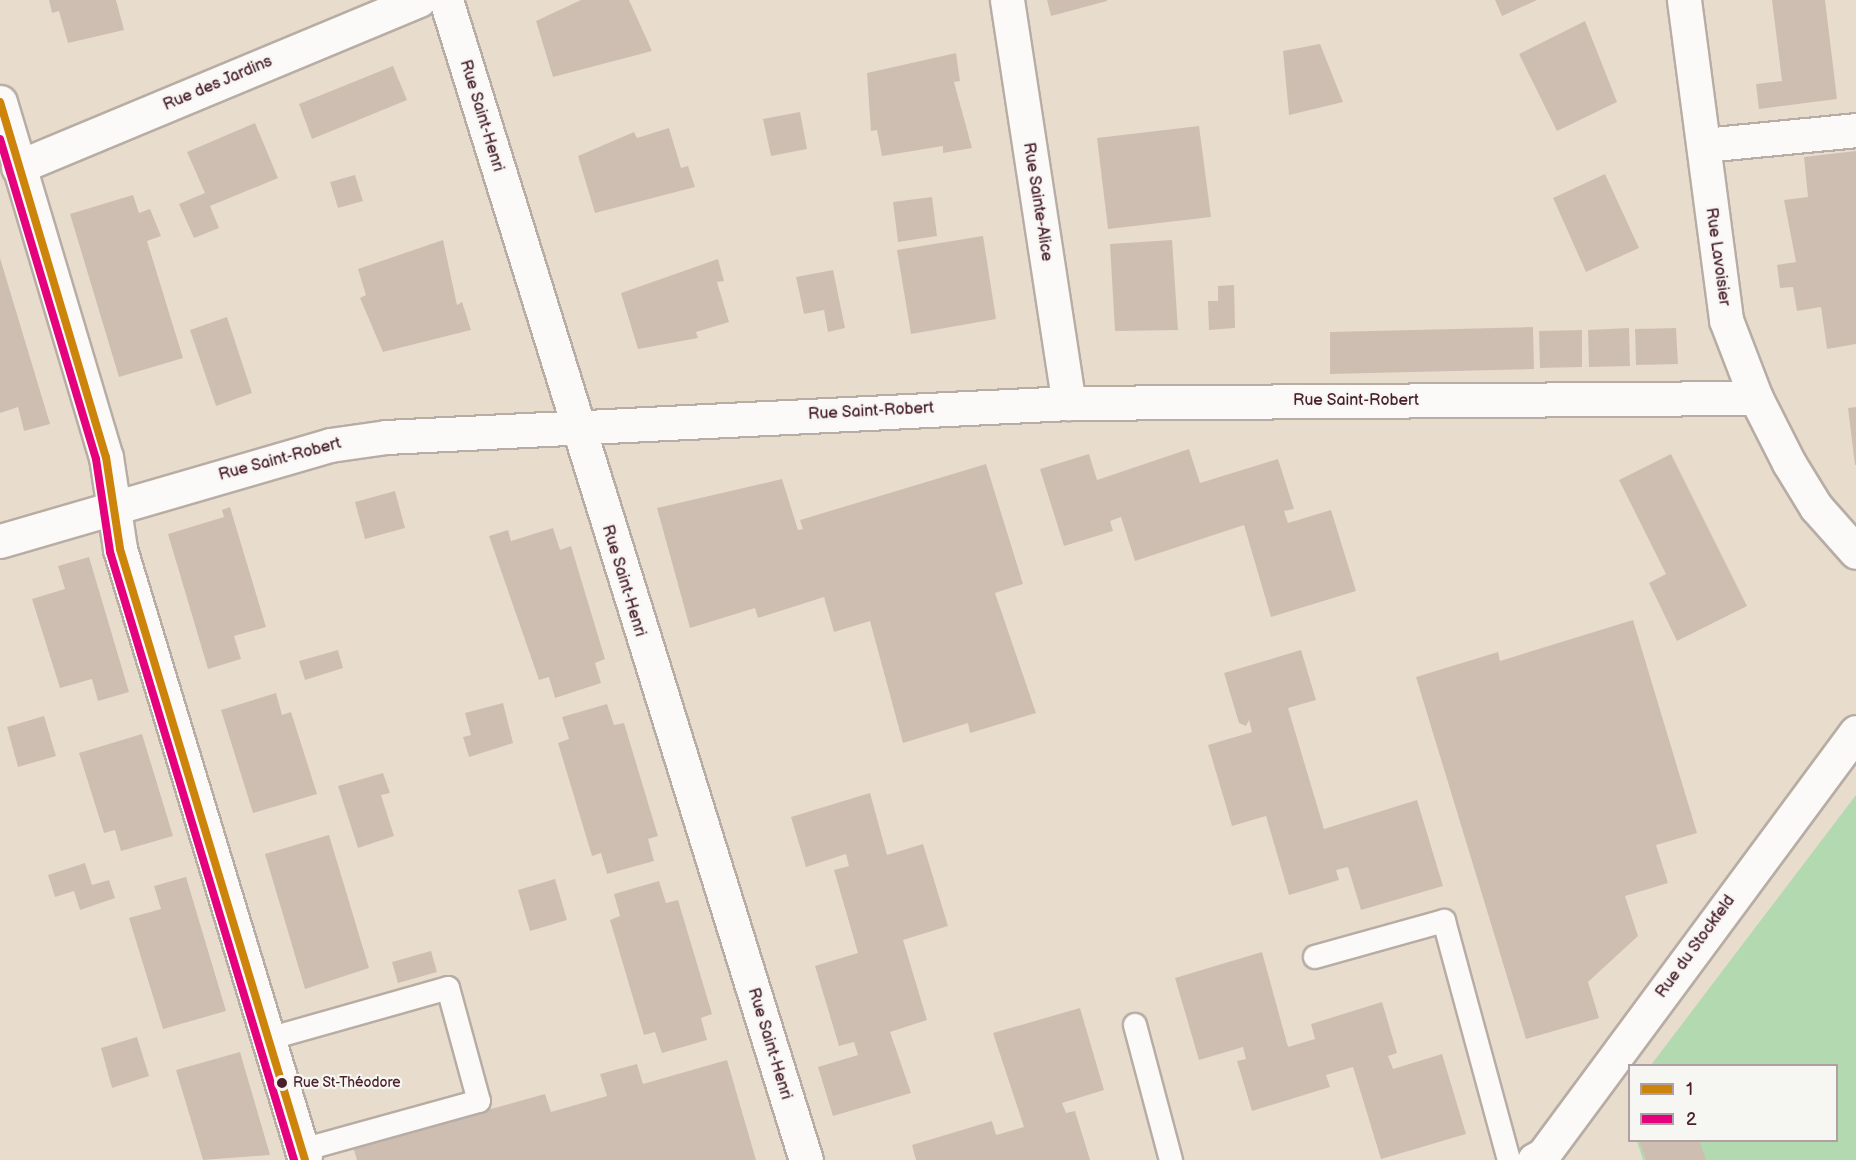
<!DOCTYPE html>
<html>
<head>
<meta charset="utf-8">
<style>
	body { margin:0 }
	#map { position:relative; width:1856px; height:1160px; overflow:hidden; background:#e8ddcd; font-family:"Balsamiq Sans",sans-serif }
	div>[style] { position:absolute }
	.green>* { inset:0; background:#b2d9af }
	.building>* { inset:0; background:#cebeb2 }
	.roads { filter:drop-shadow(2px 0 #b8ada4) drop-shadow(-2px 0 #b8ada4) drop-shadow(0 2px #b8ada4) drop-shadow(0 -2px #b8ada4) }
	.service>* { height:22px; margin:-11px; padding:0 11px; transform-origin:11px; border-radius:11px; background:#fcfaf8 }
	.minor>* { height:33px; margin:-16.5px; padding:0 16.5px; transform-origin:16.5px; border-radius:16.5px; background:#fcfaf8 }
	.bus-1>* { height:8px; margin:-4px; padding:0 4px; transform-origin:4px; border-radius:4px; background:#cc840b }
	.bus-2>* { height:8px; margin:-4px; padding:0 4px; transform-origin:4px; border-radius:4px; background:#e5007d }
	.dots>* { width:16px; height:16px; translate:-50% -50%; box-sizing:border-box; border:3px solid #f6f6f2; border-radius:50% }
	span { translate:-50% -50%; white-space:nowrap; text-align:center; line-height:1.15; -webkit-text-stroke:4.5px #f6f6f2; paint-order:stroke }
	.bus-label { font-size:14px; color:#4a1f2b }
	.left { translate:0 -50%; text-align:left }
	.street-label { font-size:16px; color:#4a1f2b }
	.legend { position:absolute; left:1628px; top:1064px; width:210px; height:78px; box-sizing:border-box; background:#f6f6f2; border:2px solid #b1a0a2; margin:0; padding:8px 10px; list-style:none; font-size:18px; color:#4a1f2b }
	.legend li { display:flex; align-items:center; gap:12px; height:30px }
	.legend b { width:30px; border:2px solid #b1a0a2 }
</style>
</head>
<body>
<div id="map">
	<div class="green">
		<i style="clip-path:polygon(1856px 795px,1856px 1160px,1643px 1160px,1637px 1141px,1836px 1140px,1836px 1066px,1651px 1065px)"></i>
	</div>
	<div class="building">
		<i style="clip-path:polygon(49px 0,116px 0,124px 30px,68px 43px,59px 11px,52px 13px)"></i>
		<i style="clip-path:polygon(581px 0,629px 0,652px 51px,553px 77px,536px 21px)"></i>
		<i style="clip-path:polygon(1047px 0,1107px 0,1107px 1px,1051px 16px)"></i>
		<i style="clip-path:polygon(1495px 0,1537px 0,1502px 16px)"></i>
		<i style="clip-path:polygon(1772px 0,1825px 0,1837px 99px,1759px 109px,1756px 84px,1782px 81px)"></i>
		<i style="clip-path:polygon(1585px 21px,1617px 102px,1557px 131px,1519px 54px)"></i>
		<i style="clip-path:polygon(1320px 44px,1343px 102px,1289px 115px,1283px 51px)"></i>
		<i style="clip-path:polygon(956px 53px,960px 81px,954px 82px,972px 148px,943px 153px,943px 146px,882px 156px,877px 130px,871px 131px,867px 73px)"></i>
		<i style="clip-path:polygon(393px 66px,407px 100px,312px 139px,299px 104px)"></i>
		<i style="clip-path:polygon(800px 112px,807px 149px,771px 156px,763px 119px)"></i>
		<i style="clip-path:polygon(255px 123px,278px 178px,210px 206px,219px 228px,194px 238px,179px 204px,205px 193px,187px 152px)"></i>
		<i style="clip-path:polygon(1199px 126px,1211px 217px,1108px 229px,1097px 138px)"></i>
		<i style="clip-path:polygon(669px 128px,681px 168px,688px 166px,695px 187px,595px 213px,578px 156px,634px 132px,637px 138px)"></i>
		<i style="clip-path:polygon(1856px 151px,1856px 344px,1827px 349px,1821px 307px,1797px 311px,1793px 287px,1780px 288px,1777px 265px,1796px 262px,1784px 200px,1808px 197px,1804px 157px)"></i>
		<i style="clip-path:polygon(1605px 174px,1639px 248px,1586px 272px,1553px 198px)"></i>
		<i style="clip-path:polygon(355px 175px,363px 201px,338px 208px,330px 182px)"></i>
		<i style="clip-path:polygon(133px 195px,139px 213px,150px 209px,161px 236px,147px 241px,183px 358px,119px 377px,70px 214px)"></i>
		<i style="clip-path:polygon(932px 197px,937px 236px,898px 242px,893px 202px)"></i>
		<i style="clip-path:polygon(983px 236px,996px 319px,911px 334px,897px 250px)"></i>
		<i style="clip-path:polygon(443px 240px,457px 305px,462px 302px,471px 330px,383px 352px,360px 298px,366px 295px,358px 269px)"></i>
		<i style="clip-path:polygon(1172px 240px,1178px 330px,1115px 331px,1110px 244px)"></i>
		<i style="clip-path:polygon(0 258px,50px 424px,24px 431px,18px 407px,0 413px)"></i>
		<i style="clip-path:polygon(718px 259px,724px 281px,717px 282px,729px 322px,696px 332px,698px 338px,638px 349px,621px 293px)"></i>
		<i style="clip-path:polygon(833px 270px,845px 328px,828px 332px,824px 310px,804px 314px,796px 277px)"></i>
		<i style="clip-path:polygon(1234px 285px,1235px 328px,1209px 330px,1208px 301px,1218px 301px,1218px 286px)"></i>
		<i style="clip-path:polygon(227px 317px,252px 393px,216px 406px,190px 330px)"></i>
		<i style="clip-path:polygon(1533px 327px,1534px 369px,1330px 374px,1330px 332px)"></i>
		<i style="clip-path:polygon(1629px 328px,1630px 366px,1589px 367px,1588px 330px)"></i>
		<i style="clip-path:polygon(1676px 328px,1678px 364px,1636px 365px,1635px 329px)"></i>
		<i style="clip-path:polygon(1582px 330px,1582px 367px,1540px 368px,1539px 331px)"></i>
		<i style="clip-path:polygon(1856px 407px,1856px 465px,1855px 465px,1848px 408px)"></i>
		<i style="clip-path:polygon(1189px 449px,1200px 483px,1278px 459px,1294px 509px,1284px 511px,1288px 523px,1331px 510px,1356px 591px,1271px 617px,1244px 525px,1135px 561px,1121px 517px,1110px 521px,1113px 531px,1064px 546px,1040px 469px,1089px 454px,1097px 480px)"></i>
		<i style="clip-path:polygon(1671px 454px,1747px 606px,1677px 641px,1649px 583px,1666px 574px,1619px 480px)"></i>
		<i style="clip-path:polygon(986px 464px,1023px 584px,995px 593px,1036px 713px,970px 733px,968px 723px,903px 743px,870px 621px,834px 632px,824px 597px,758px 618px,755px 608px,690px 628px,657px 508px,782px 479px,798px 530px,803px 529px,800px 520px)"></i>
		<i style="clip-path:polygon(395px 491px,405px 528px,365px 539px,355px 502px)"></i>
		<i style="clip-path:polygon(230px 507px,266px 627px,234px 636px,241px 659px,208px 669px,168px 534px,224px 517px,222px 510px)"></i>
		<i style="clip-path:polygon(553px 528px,560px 550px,571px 546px,605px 659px,595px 663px,601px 683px,555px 698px,549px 677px,539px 680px,489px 536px,508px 530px,511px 541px)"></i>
		<i style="clip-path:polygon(89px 557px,129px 692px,98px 701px,92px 679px,60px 688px,32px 599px,65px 589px,58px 566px)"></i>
		<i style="clip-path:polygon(1633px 620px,1697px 833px,1656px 845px,1668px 883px,1625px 896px,1638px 936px,1588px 982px,1599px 1018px,1526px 1039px,1416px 677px,1498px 652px,1500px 661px)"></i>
		<i style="clip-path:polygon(338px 650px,343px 668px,305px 680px,299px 661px)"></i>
		<i style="clip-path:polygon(1301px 650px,1316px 700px,1288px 708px,1324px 829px,1417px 800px,1443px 886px,1361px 910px,1348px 867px,1336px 870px,1339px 880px,1289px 895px,1266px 816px,1232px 826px,1208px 745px,1252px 732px,1249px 720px,1246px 726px,1239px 723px,1224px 673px)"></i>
		<i style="clip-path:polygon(276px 693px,282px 715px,291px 712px,317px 794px,253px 813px,221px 710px)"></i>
		<i style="clip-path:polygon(503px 703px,513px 743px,469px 757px,463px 737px,471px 735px,465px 713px)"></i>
		<i style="clip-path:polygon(607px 704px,614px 725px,624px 723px,658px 836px,648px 839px,654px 861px,607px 874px,601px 853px,592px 856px,558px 743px,569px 739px,562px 717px)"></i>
		<i style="clip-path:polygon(44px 716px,56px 756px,18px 767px,7px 727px)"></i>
		<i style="clip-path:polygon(142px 734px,173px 836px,121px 851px,115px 830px,104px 833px,79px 753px)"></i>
		<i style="clip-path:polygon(383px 773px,390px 793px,381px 795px,394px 836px,358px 848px,338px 786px)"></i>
		<i style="clip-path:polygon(870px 793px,887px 855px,923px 844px,948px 926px,903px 940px,927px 1020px,890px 1032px,911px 1093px,833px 1116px,818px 1067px,858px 1055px,854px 1042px,839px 1046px,815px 966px,858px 953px,834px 870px,849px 866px,846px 854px,806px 867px,791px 817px)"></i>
		<i style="clip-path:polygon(329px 835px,369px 968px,305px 989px,265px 854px)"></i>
		<i style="clip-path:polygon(85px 863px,92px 885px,109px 880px,115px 898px,80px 910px,74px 891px,55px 897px,48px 875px)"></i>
		<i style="clip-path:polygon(186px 877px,226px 1011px,163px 1029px,129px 918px,161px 909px,154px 886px)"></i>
		<i style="clip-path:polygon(555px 879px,567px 920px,530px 931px,518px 890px)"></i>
		<i style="clip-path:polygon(659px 881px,666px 903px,678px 900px,712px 1014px,701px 1018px,707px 1040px,662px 1053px,655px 1032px,644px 1035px,610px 920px,620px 916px,614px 894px)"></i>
		<i style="clip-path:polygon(431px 951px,437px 972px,398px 983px,392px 962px)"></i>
		<i style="clip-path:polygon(1262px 952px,1288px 1047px,1315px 1039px,1311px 1024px,1382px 1002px,1397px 1053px,1388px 1056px,1393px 1069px,1442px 1054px,1466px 1134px,1381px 1159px,1353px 1067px,1326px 1075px,1330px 1087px,1252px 1111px,1237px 1061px,1246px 1059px,1243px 1047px,1199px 1060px,1175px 978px)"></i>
		<i style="clip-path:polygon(1080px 1008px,1104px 1090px,1062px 1103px,1066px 1113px,1075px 1111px,1090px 1160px,916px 1160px,912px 1145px,992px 1121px,996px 1135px,1024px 1127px,993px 1033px)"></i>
		<i style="clip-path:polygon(137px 1037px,149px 1076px,112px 1088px,101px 1048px)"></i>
		<i style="clip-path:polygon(240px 1052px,270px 1155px,203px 1160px,176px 1070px)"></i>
		<i style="clip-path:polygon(727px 1060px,756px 1160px,357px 1160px,353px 1147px,545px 1094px,551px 1112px,607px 1096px,600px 1074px,637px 1064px,643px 1084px)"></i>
		<i style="clip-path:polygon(1639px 1140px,1699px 1140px,1706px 1160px,1646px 1160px)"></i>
	</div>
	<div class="roads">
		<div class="service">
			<i style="left:1315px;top:957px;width:134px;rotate:-15.6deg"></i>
			<i style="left:1444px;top:921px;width:248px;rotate:74.8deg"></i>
			<i style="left:1135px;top:1025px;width:140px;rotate:75.1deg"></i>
			<i style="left:268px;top:1039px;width:187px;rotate:-15.8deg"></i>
			<i style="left:448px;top:988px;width:117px;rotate:74.7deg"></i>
			<i style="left:479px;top:1101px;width:184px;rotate:164.5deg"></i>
		</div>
		<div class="minor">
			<i style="left:446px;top:0;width:1215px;rotate:72.76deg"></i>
			<i style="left:1007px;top:0;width:408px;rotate:81.3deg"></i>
			<i style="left:1684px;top:0;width:323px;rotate:82.5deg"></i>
			<i style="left:1726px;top:320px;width:84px;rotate:69deg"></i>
			<i style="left:1756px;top:398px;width:73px;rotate:63.1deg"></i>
			<i style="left:1789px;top:463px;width:52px;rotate:58.5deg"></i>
			<i style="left:1816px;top:507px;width:60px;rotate:48.4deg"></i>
			<i style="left:0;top:102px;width:370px;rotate:73.4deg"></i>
			<i style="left:106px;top:457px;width:93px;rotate:81.3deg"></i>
			<i style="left:120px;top:549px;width:638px;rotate:73.15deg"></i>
			<i style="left:1704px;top:145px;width:153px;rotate:-5.6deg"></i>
			<i style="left:18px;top:167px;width:434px;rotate:-22.6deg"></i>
			<i style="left:0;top:541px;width:344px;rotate:-16.2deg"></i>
			<i style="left:330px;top:445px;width:57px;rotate:-8.1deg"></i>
			<i style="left:386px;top:437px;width:684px;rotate:-2.85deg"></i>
			<i style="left:1069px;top:403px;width:687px;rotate:-0.42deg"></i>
			<i style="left:1534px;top:1160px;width:10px;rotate:-29deg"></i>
			<i style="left:1543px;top:1155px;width:526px;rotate:-53.5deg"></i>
		</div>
	</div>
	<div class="bus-1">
		<i style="left:0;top:102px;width:370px;rotate:73.4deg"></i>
		<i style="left:106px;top:457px;width:93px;rotate:81.3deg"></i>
		<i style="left:120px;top:549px;width:638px;rotate:73.15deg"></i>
	</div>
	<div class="bus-2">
		<i style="left:0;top:139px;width:334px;rotate:73.3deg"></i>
		<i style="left:96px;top:459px;width:94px;rotate:81.4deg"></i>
		<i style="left:110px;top:552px;width:635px;rotate:73.16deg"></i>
	</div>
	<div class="dots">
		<i style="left:282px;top:1083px;background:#4a1f2b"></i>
	</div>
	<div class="bus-label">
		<span class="left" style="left:293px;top:1083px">Rue St-Théodore</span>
	</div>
	<div class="street-label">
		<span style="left:218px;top:84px;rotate:-23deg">Rue des Jardins</span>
		<span style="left:481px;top:116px;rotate:73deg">Rue Saint-Henri</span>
		<span style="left:1037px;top:202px;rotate:81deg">Rue Sainte-Alice</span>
		<span style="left:1717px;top:257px;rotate:82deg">Rue Lavoisier</span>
		<span style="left:1356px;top:401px">Rue Saint-Robert</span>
		<span style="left:871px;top:412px;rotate:-3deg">Rue Saint-Robert</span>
		<span style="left:280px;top:460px;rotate:-15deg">Rue Saint-Robert</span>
		<span style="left:623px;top:581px;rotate:73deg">Rue Saint-Henri</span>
		<span style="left:1696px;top:947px;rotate:-54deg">Rue du Stockfeld</span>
		<span style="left:769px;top:1044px;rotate:73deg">Rue Saint-Henri</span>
	</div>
	<ul class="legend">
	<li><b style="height:8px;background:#cc840b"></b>1</li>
	<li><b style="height:8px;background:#e5007d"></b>2</li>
	</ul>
</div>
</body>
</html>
